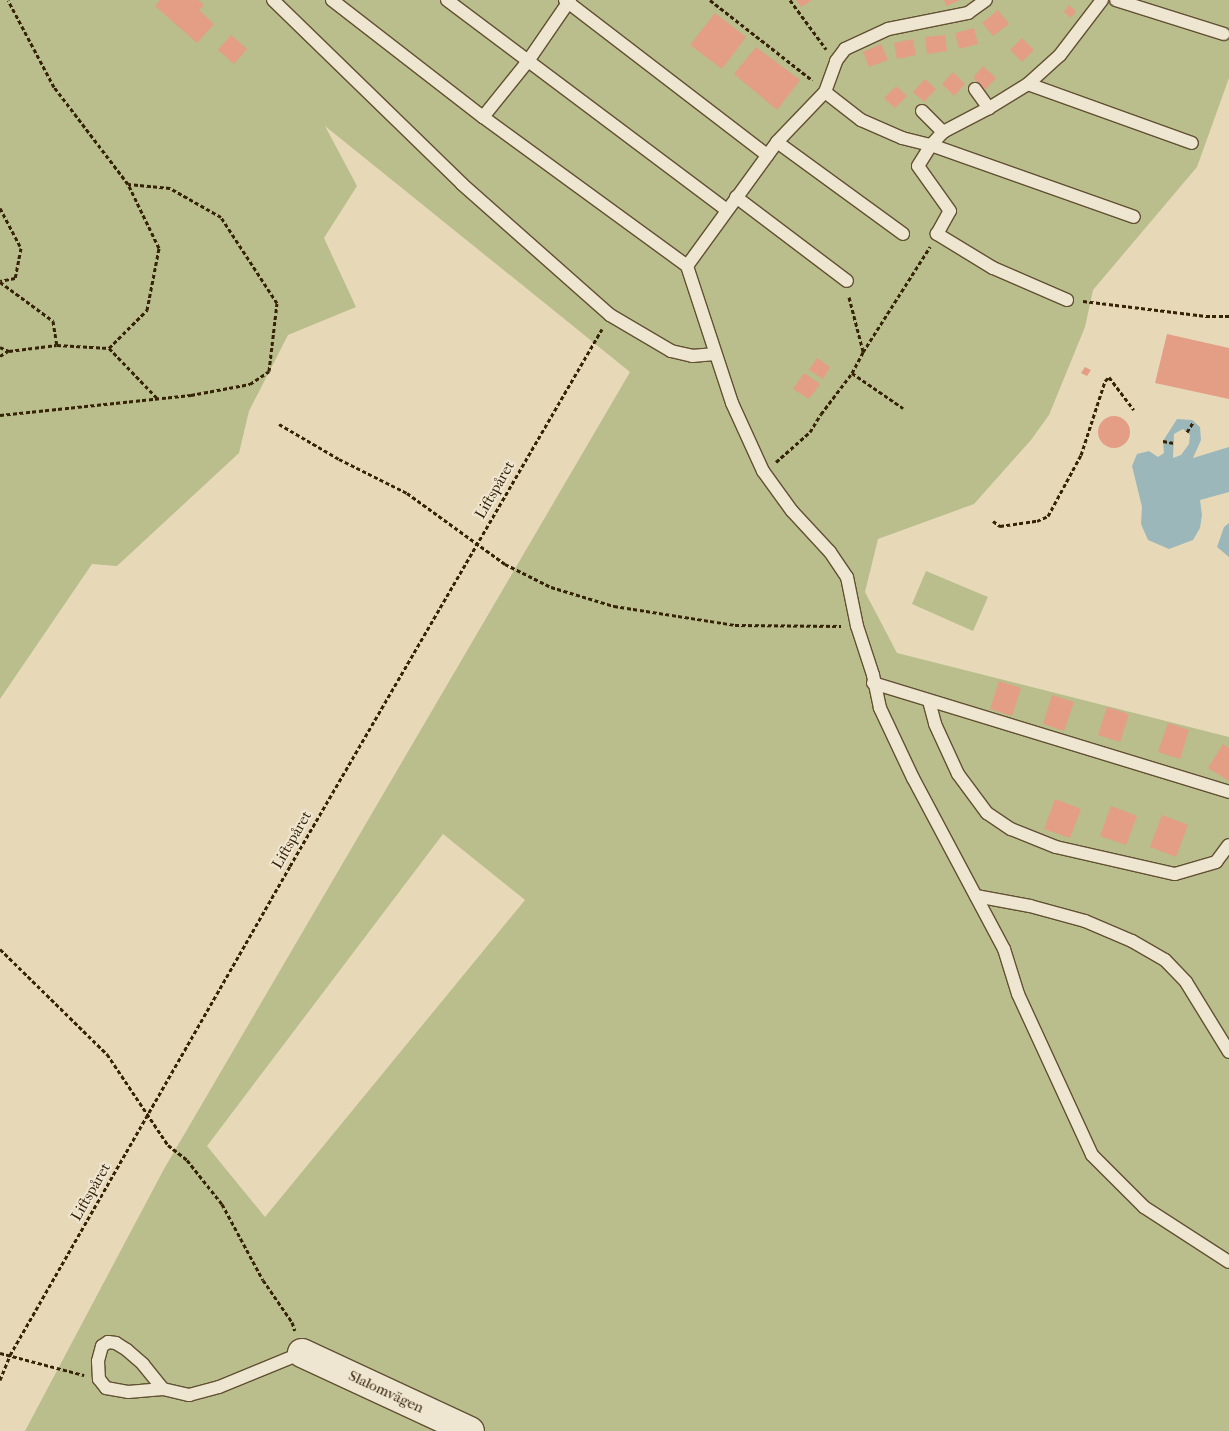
<!DOCTYPE html>
<html>
<head>
<meta charset="utf-8">
<style>
	body { margin:0 }
	#map { position:relative; width:1229px; height:1431px; overflow:hidden; background:#e7d9b8; font-family:"IM FELL French Canon",serif }
	div>[style] { position:absolute }
	.green>* { inset:0; background:#b9be8c }
	.water>* { inset:0; background:#9cb7ba }
	.building>* { inset:0; background:#e39e85 }
	.round { border-radius:50% }
	.path>* { height:3px; margin-top:-1.5px; transform-origin:0; background:repeating-linear-gradient(90deg,#362206 0 4px,transparent 0 6.5px) }
	.roads { filter:drop-shadow(1px 0 #625032) drop-shadow(-1px 0 #625032) drop-shadow(0 1px #625032) drop-shadow(0 -1px #625032) }
	.service>* { height:12px; margin:-6px; padding:0 6px; transform-origin:6px; border-radius:6px; background:#efe6d1 }
	.tertiary>* { height:28px; margin:-14px; padding:0 14px; transform-origin:14px; border-radius:14px; background:#efe6d1 }
	span { translate:-50% -50%; white-space:nowrap; text-align:center; line-height:1.15; -webkit-text-stroke:4.5px #efe6d1; paint-order:stroke }
	.street-label { font-size:15px; color:#362206 }
</style>
</head>
<body>
<div id="map">
	<div class="green">
		<i style="clip-path:polygon(evenodd,0 0,1229px 0,1229px 78px,1197px 167px,1093px 290px,1085px 327px,1049px 415px,1031px 440px,974px 504px,878px 539px,865px 592px,897px 653px,1229px 737px,1229px 1431px,25px 1431px,164px 1169px,630px 372px,325px 126px,357px 186px,324px 238px,356px 307px,288px 335px,249px 411px,239px 453px,117px 566px,92px 564px,0 699px,0 0,443px 834px,525px 900px,265px 1217px,207px 1146px,443px 834px)"></i>
		<i style="clip-path:polygon(926px 571px,988px 597px,973px 631px,912px 604px)"></i>
	</div>
	<div class="water">
		<i style="clip-path:polygon(evenodd,1177px 419px,1192px 420px,1200px 427px,1201px 440px,1193px 458px,1229px 447px,1229px 492px,1200px 500px,1202px 515px,1200px 528px,1193px 540px,1169px 549px,1148px 540px,1141px 524px,1142px 507px,1132px 466px,1137px 454px,1149px 451px,1158px 457px,1164px 453px,1163px 441px,1177px 419px,1183px 429px,1190px 435px,1189px 444px,1181px 455px,1173px 458px,1174px 434px,1183px 429px)"></i>
		<i style="clip-path:polygon(1229px 523px,1229px 557px,1217px 547px,1224px 527px)"></i>
	</div>
	<div class="building">
		<i style="clip-path:polygon(160px 0,198px 0,204px 5px,199px 10px,214px 24px,197px 43px,155px 6px)"></i>
		<i style="clip-path:polygon(796px 0,812px 0,801px 7px)"></i>
		<i style="clip-path:polygon(944px 0,960px 0,946px 6px)"></i>
		<i style="clip-path:polygon(1069px 5px,1076px 11px,1071px 18px,1064px 12px)"></i>
		<i style="clip-path:polygon(998px 10px,1009px 24px,993px 36px,982px 23px)"></i>
		<i style="clip-path:polygon(715px 13px,746px 37px,722px 69px,690px 45px)"></i>
		<i style="clip-path:polygon(974px 28px,978px 44px,959px 49px,955px 33px)"></i>
		<i style="clip-path:polygon(231px 35px,247px 49px,234px 64px,218px 50px)"></i>
		<i style="clip-path:polygon(945px 35px,947px 51px,927px 54px,925px 37px)"></i>
		<i style="clip-path:polygon(1022px 38px,1034px 50px,1022px 62px,1010px 50px)"></i>
		<i style="clip-path:polygon(913px 39px,916px 55px,897px 59px,894px 43px)"></i>
		<i style="clip-path:polygon(881px 44px,888px 60px,869px 67px,863px 52px)"></i>
		<i style="clip-path:polygon(756px 47px,800px 80px,777px 110px,734px 74px)"></i>
		<i style="clip-path:polygon(983px 66px,996px 78px,985px 90px,973px 78px)"></i>
		<i style="clip-path:polygon(953px 72px,965px 84px,954px 96px,942px 84px)"></i>
		<i style="clip-path:polygon(925px 79px,936px 89px,924px 102px,913px 92px)"></i>
		<i style="clip-path:polygon(896px 86px,907px 96px,895px 108px,884px 98px)"></i>
		<i style="clip-path:polygon(1167px 334px,1229px 348px,1229px 399px,1155px 383px)"></i>
		<i style="clip-path:polygon(817px 358px,830px 367px,823px 379px,809px 370px)"></i>
		<i style="clip-path:polygon(1085px 367px,1091px 370px,1087px 376px,1081px 373px)"></i>
		<i style="clip-path:polygon(804px 373px,820px 384px,809px 399px,793px 389px)"></i>
		<i class="round" style="left:1098px;top:416px;width:32px;height:32px"></i>
		<i style="clip-path:polygon(999px 681px,1021px 688px,1012px 716px,990px 709px)"></i>
		<i style="clip-path:polygon(1052px 695px,1074px 702px,1064px 731px,1043px 724px)"></i>
		<i style="clip-path:polygon(1107px 707px,1129px 714px,1120px 742px,1098px 735px)"></i>
		<i style="clip-path:polygon(1168px 723px,1189px 730px,1180px 759px,1158px 752px)"></i>
		<i style="clip-path:polygon(1223px 744px,1229px 748px,1229px 781px,1208px 768px)"></i>
		<i style="clip-path:polygon(1055px 799px,1081px 809px,1070px 838px,1044px 829px)"></i>
		<i style="clip-path:polygon(1111px 806px,1137px 816px,1126px 845px,1100px 836px)"></i>
		<i style="clip-path:polygon(1162px 815px,1188px 825px,1176px 857px,1150px 847px)"></i>
	</div>
	<div class="path">
		<i style="left:710px;top:0;width:130px;rotate:38.1deg"></i>
		<i style="left:790px;top:0;width:61px;rotate:53.7deg"></i>
		<i style="left:0;top:208px;width:45px;rotate:62.3deg"></i>
		<i style="left:21px;top:248px;width:31px;rotate:101deg"></i>
		<i style="left:15px;top:278px;width:15px;rotate:169deg"></i>
		<i style="left:0;top:282px;width:66px;rotate:36.3deg"></i>
		<i style="left:53px;top:321px;width:24px;rotate:81deg"></i>
		<i style="left:849px;top:297px;width:56px;rotate:75.5deg"></i>
		<i style="left:1083px;top:301px;width:124px;rotate:7deg"></i>
		<i style="left:1206px;top:316px;width:23px"></i>
		<i style="left:0;top:347px;width:10px;rotate:24deg"></i>
		<i style="left:9px;top:351px;width:48px;rotate:-7.1deg"></i>
		<i style="left:57px;top:345px;width:52px;rotate:3.3deg"></i>
		<i style="left:109px;top:348px;width:54px;rotate:-45deg"></i>
		<i style="left:147px;top:310px;width:63px;rotate:-79deg"></i>
		<i style="left:159px;top:248px;width:71px;rotate:-115.8deg"></i>
		<i style="left:128px;top:184px;width:122px;rotate:-127.3deg"></i>
		<i style="left:54px;top:87px;width:98px;rotate:-117.9deg"></i>
		<i style="left:109px;top:348px;width:69px;rotate:46.2deg"></i>
		<i style="left:0;top:356px;width:9px;rotate:-32deg"></i>
		<i style="left:852px;top:373px;width:62px;rotate:34.5deg"></i>
		<i style="left:0;top:415px;width:192px;rotate:-6deg"></i>
		<i style="left:191px;top:395px;width:60px;rotate:-10.6deg"></i>
		<i style="left:250px;top:384px;width:23px;rotate:-34deg"></i>
		<i style="left:269px;top:371px;width:68px;rotate:-83.3deg"></i>
		<i style="left:277px;top:303px;width:103px;rotate:-123.1deg"></i>
		<i style="left:221px;top:217px;width:59px;rotate:-150.4deg"></i>
		<i style="left:170px;top:188px;width:42px;rotate:-174.6deg"></i>
		<i style="left:279px;top:424px;width:69px;rotate:30.3deg"></i>
		<i style="left:339px;top:459px;width:76px;rotate:26.6deg"></i>
		<i style="left:407px;top:493px;width:121px;rotate:35.9deg"></i>
		<i style="left:505px;top:564px;width:51px;rotate:26.6deg"></i>
		<i style="left:551px;top:587px;width:66px;rotate:16.8deg"></i>
		<i style="left:614px;top:606px;width:122px;rotate:8.9deg"></i>
		<i style="left:735px;top:625px;width:106px;rotate:0.5deg"></i>
		<i style="left:1187px;top:432px;width:13px;rotate:-58deg"></i>
		<i style="left:1163px;top:441px;width:11px;rotate:10deg"></i>
		<i style="left:776px;top:462px;width:45px;rotate:-41.4deg"></i>
		<i style="left:810px;top:432px;width:21px;rotate:-59deg"></i>
		<i style="left:821px;top:414px;width:51px;rotate:-52.9deg"></i>
		<i style="left:852px;top:373px;width:24px;rotate:-62deg"></i>
		<i style="left:863px;top:352px;width:125px;rotate:-57.5deg"></i>
		<i style="left:993px;top:521px;width:9px;rotate:36deg"></i>
		<i style="left:1000px;top:526px;width:37px;rotate:-8deg"></i>
		<i style="left:1037px;top:521px;width:12px;rotate:-24deg"></i>
		<i style="left:1048px;top:516px;width:69px;rotate:-61.6deg"></i>
		<i style="left:1081px;top:455px;width:78px;rotate:-72deg"></i>
		<i style="left:1105px;top:381px;width:6px;rotate:-45deg"></i>
		<i style="left:1109px;top:377px;width:41px;rotate:52.9deg"></i>
		<i style="left:0;top:949px;width:150px;rotate:44.5deg"></i>
		<i style="left:107px;top:1054px;width:110px;rotate:56.2deg"></i>
		<i style="left:168px;top:1145px;width:24px;rotate:38deg"></i>
		<i style="left:187px;top:1160px;width:56px;rotate:51.5deg"></i>
		<i style="left:222px;top:1204px;width:86px;rotate:61.7deg"></i>
		<i style="left:263px;top:1280px;width:51px;rotate:55.4deg"></i>
		<i style="left:292px;top:1322px;width:9px;rotate:72deg"></i>
		<i style="left:0;top:1353px;width:87px;rotate:14.7deg"></i>
		<i style="left:0;top:1380px;width:27px;rotate:-68deg"></i>
		<i style="left:10px;top:1355px;width:563px;rotate:-60.2deg"></i>
		<i style="left:290px;top:866px;width:621px;rotate:-59.84deg"></i>
	</div>
	<div class="roads">
		<div class="service">
			<i style="left:273px;top:0;width:264px;rotate:44.2deg"></i>
			<i style="left:462px;top:184px;width:198px;rotate:41.5deg"></i>
			<i style="left:610px;top:315px;width:71px;rotate:30.5deg"></i>
			<i style="left:671px;top:351px;width:22px;rotate:13deg"></i>
			<i style="left:692px;top:356px;width:23px;rotate:-5deg"></i>
			<i style="left:332px;top:0;width:191px;rotate:37.8deg"></i>
			<i style="left:483px;top:117px;width:253px;rotate:36.1deg"></i>
			<i style="left:687px;top:266px;width:144px;rotate:71.8deg"></i>
			<i style="left:732px;top:403px;width:75px;rotate:65.5deg"></i>
			<i style="left:763px;top:471px;width:49px;rotate:54.1deg"></i>
			<i style="left:792px;top:511px;width:56px;rotate:47.2deg"></i>
			<i style="left:830px;top:552px;width:30px;rotate:56deg"></i>
			<i style="left:847px;top:577px;width:50px;rotate:78.5deg"></i>
			<i style="left:857px;top:626px;width:52px;rotate:71.9deg"></i>
			<i style="left:873px;top:675px;width:34px;rotate:78deg"></i>
			<i style="left:880px;top:708px;width:77px;rotate:64.8deg"></i>
			<i style="left:913px;top:778px;width:194px;rotate:62deg"></i>
			<i style="left:1004px;top:949px;width:47px;rotate:72.7deg"></i>
			<i style="left:1018px;top:994px;width:177px;rotate:65.3deg"></i>
			<i style="left:1092px;top:1155px;width:74px;rotate:45deg"></i>
			<i style="left:1144px;top:1207px;width:101px;rotate:32.9deg"></i>
			<i style="left:447px;top:0;width:350px;rotate:36.9deg"></i>
			<i style="left:565px;top:0;width:255px;rotate:37.5deg"></i>
			<i style="left:1116px;top:0;width:113px;rotate:17.5deg"></i>
			<i style="left:1028px;top:84px;width:174px;rotate:19.8deg"></i>
			<i style="left:975px;top:89px;width:24px;rotate:54deg"></i>
			<i style="left:825px;top:92px;width:46px;rotate:37.9deg"></i>
			<i style="left:861px;top:120px;width:45px;rotate:23.7deg"></i>
			<i style="left:902px;top:138px;width:30px;rotate:14deg"></i>
			<i style="left:931px;top:145px;width:215px;rotate:19.5deg"></i>
			<i style="left:922px;top:111px;width:30px;rotate:45deg"></i>
			<i style="left:483px;top:117px;width:72px;rotate:-51.2deg"></i>
			<i style="left:528px;top:61px;width:74px;rotate:-55.5deg"></i>
			<i style="left:777px;top:142px;width:156px;rotate:36.1deg"></i>
			<i style="left:736px;top:197px;width:139px;rotate:37.1deg"></i>
			<i style="left:687px;top:266px;width:153px;rotate:-54deg"></i>
			<i style="left:777px;top:142px;width:69px;rotate:-46.2deg"></i>
			<i style="left:825px;top:92px;width:33px;rotate:-70deg"></i>
			<i style="left:836px;top:61px;width:15px;rotate:-53deg"></i>
			<i style="left:845px;top:49px;width:47px;rotate:-24.9deg"></i>
			<i style="left:888px;top:29px;width:82px;rotate:-11.3deg"></i>
			<i style="left:968px;top:13px;width:22px;rotate:-36deg"></i>
			<i style="left:1067px;top:300px;width:81px;rotate:-156.6deg"></i>
			<i style="left:993px;top:268px;width:66px;rotate:-148.7deg"></i>
			<i style="left:937px;top:234px;width:26px;rotate:-61deg"></i>
			<i style="left:950px;top:211px;width:55px;rotate:-125.4deg"></i>
			<i style="left:918px;top:166px;width:25px;rotate:-58deg"></i>
			<i style="left:931px;top:145px;width:18px;rotate:-47deg"></i>
			<i style="left:943px;top:132px;width:52px;rotate:-27.6deg"></i>
			<i style="left:989px;top:108px;width:46px;rotate:-31.6deg"></i>
			<i style="left:1028px;top:84px;width:43px;rotate:-42.2deg"></i>
			<i style="left:1060px;top:55px;width:69px;rotate:-52.6deg"></i>
			<i style="left:873px;top:683px;width:372px;rotate:17deg"></i>
			<i style="left:929px;top:701px;width:24px;rotate:75deg"></i>
			<i style="left:935px;top:724px;width:55px;rotate:65.3deg"></i>
			<i style="left:958px;top:774px;width:49px;rotate:53.4deg"></i>
			<i style="left:987px;top:813px;width:29px;rotate:34deg"></i>
			<i style="left:1011px;top:829px;width:48px;rotate:21.8deg"></i>
			<i style="left:1056px;top:847px;width:122px;rotate:12.8deg"></i>
			<i style="left:1175px;top:874px;width:43px;rotate:-16.3deg"></i>
			<i style="left:1216px;top:862px;width:21px;rotate:-53deg"></i>
			<i style="left:976px;top:896px;width:55px;rotate:10.5deg"></i>
			<i style="left:1030px;top:906px;width:57px;rotate:15.3deg"></i>
			<i style="left:1085px;top:921px;width:51px;rotate:23.1deg"></i>
			<i style="left:1132px;top:941px;width:38px;rotate:30deg"></i>
			<i style="left:1165px;top:960px;width:30px;rotate:46deg"></i>
			<i style="left:1186px;top:982px;width:82px;rotate:58.4deg"></i>
			<i style="left:163px;top:1389px;width:32px;rotate:-129deg"></i>
			<i style="left:143px;top:1364px;width:21px;rotate:-139deg"></i>
			<i style="left:127px;top:1350px;width:13px;rotate:-148deg"></i>
			<i style="left:116px;top:1343px;width:8px;rotate:-173deg"></i>
			<i style="left:108px;top:1342px;width:7px;rotate:146deg"></i>
			<i style="left:102px;top:1346px;width:16px;rotate:105deg"></i>
			<i style="left:98px;top:1361px;width:18px;rotate:87deg"></i>
			<i style="left:99px;top:1379px;width:11px;rotate:52deg"></i>
			<i style="left:106px;top:1388px;width:22px;rotate:10deg"></i>
			<i style="left:128px;top:1392px;width:35px;rotate:-5deg"></i>
			<i style="left:163px;top:1389px;width:27px;rotate:13deg"></i>
			<i style="left:189px;top:1395px;width:31px;rotate:-15deg"></i>
			<i style="left:219px;top:1387px;width:90px;rotate:-22.3deg"></i>
		</div>
		<div class="tertiary">
			<i style="left:302px;top:1353px;width:185px;rotate:24.9deg"></i>
		</div>
	</div>
	<div class="street-label">
		<span style="left:495px;top:490px;rotate:-60deg">Liftspåret</span>
		<span style="left:292px;top:840px;rotate:-60deg">Liftspåret</span>
		<span style="left:91px;top:1192px;rotate:-60deg">Liftspåret</span>
		<span style="left:386px;top:1392px;rotate:25deg">Slalomvägen</span>
	</div>
</div>
</body>
</html>
